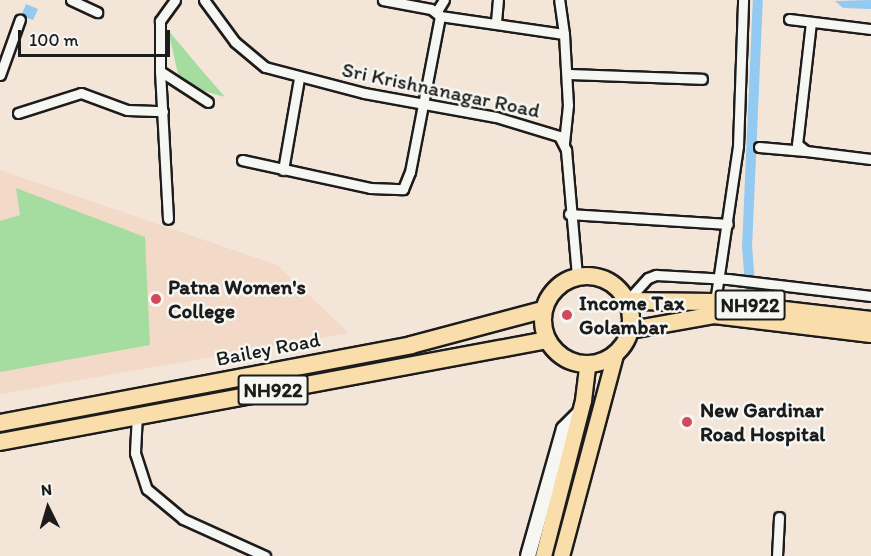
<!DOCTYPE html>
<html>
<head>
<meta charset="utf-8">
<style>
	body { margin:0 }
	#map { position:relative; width:871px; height:556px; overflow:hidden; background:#f4e5d9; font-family:Itim,sans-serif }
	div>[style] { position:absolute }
	.built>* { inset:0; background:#f3d9c8 }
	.green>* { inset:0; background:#a5dda1 }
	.water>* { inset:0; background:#92caf1 }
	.canal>* { height:10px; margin:-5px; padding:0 5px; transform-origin:5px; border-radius:5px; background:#92caf1 }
	.roads { filter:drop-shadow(2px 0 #1c1c1c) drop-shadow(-2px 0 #1c1c1c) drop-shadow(0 2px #1c1c1c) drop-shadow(0 -2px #1c1c1c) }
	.street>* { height:9px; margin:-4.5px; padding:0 4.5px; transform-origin:4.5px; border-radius:4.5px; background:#f6f6f2 }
	.secondary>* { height:14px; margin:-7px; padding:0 7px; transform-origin:7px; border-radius:7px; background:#f6f6f2 }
	.primary>* { height:15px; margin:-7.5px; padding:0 7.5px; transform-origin:7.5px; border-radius:7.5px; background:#f9deab }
	.highway>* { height:16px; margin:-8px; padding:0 8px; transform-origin:8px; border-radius:8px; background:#f9deab }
	.highway>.ring { margin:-8px; padding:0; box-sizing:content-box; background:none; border:16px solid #f9deab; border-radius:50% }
	.dots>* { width:16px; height:16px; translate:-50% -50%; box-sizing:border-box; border:3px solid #f6f6f2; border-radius:50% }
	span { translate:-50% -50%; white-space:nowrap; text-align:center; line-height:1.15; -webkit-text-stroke:5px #f6f6f2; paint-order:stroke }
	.shield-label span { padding:2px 4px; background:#f6f6f2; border:2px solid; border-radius:4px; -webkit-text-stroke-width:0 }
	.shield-label { font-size:20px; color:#1c1c1c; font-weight:700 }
	.street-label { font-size:21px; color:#1c1c1c }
	.poi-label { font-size:21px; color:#1c1c1c; font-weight:700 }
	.left { translate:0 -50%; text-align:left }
	.north { position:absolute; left:18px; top:478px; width:60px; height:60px; -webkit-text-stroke:4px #f6f6f2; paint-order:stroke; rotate:355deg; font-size:16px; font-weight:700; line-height:24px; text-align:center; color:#1c1c1c }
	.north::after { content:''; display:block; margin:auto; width:21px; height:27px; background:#1c1c1c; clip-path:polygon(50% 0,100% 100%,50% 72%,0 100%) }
	.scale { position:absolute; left:18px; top:30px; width:152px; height:27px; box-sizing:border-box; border:3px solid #1c1c1c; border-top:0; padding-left:8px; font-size:18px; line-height:21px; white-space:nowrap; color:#1c1c1c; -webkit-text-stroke:4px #f6f6f2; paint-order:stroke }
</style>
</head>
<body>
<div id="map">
	<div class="built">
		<i style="clip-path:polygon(0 170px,277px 265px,349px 333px,0 394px)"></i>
	</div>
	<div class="green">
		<i style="clip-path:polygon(168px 30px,199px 67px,225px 97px,197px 89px,178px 74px)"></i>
		<i style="clip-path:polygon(16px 188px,145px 237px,150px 345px,0 372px,0 221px,20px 215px)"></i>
	</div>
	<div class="water">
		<i style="clip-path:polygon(871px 0,871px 9px,843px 8px,835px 1px)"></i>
		<i style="clip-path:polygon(26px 4px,38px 9px,33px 20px,21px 16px)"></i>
	</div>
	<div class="canal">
		<i style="left:750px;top:287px;width:39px;rotate:-94deg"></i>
		<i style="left:747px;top:248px;width:248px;rotate:-87.5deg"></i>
	</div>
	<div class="roads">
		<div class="street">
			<i style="left:71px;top:0;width:29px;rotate:25deg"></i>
			<i style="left:175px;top:0;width:26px;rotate:126deg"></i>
			<i style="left:160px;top:21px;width:50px;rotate:90deg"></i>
			<i style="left:160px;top:71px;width:57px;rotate:32.9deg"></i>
			<i style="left:204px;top:0;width:52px;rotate:53.6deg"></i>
			<i style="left:235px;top:42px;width:39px;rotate:40deg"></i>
			<i style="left:265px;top:67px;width:102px;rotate:14.7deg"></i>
			<i style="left:364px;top:93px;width:134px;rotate:10.3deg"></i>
			<i style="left:496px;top:117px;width:66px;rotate:16.8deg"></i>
			<i style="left:559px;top:136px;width:16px;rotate:63deg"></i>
			<i style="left:566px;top:150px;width:127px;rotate:85deg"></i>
			<i style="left:437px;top:11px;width:13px;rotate:-58deg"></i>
			<i style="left:440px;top:16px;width:125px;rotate:8.3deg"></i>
			<i style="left:564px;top:34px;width:34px;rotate:-98deg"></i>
			<i style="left:789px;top:19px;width:83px;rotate:7deg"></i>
			<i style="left:496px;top:22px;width:22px;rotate:-85deg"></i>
			<i style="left:811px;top:22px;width:123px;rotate:96.5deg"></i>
			<i style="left:797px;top:144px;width:11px;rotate:38deg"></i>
			<i style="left:806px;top:151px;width:65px;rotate:7deg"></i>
			<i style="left:564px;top:34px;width:71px;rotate:86.8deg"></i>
			<i style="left:568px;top:105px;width:39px;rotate:96deg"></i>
			<i style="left:160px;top:71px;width:148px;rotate:86.9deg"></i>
			<i style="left:567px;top:74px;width:135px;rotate:2.1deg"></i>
			<i style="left:0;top:75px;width:59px;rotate:-70.3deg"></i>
			<i style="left:18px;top:113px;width:66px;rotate:-17.6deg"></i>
			<i style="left:81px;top:93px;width:49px;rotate:20.3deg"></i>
			<i style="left:127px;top:110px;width:36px;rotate:2deg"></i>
			<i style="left:759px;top:147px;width:46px;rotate:5deg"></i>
			<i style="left:242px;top:160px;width:131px;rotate:12.3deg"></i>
			<i style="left:370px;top:188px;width:33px;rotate:2deg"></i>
			<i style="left:403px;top:189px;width:18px;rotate:-68deg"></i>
			<i style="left:410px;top:172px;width:159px;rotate:-79.1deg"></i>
			<i style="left:440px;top:16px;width:11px;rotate:-142deg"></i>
			<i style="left:431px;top:9px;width:49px;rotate:-169.4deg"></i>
			<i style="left:283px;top:170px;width:93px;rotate:-80.1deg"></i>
			<i style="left:569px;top:214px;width:159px;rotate:3.6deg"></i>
			<i style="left:627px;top:301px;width:31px;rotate:-48deg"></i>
			<i style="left:648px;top:278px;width:9px;rotate:-21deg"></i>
			<i style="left:656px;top:275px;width:72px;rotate:3.2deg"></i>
			<i style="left:728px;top:279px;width:144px;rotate:6.8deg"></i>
			<i style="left:715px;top:302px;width:158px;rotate:-81.6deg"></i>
			<i style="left:738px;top:146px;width:146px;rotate:-88deg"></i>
			<i style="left:137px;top:414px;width:39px;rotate:93deg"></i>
			<i style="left:135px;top:453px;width:38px;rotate:72deg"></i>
			<i style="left:147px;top:489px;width:47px;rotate:39.8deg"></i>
			<i style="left:183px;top:519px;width:90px;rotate:24.3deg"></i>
			<i style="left:777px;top:556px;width:39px;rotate:-87deg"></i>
		</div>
		<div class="secondary">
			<i style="left:528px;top:556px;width:132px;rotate:-74.2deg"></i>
			<i style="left:564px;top:429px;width:23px;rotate:-45deg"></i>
		</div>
		<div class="primary">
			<i style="left:543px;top:556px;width:161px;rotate:-75.6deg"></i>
			<i style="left:583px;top:400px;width:35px;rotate:-83deg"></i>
			<i style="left:561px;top:556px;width:208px;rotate:-75deg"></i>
		</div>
		<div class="highway">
			<i class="ring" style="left:543px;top:276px;width:72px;height:72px"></i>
			<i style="left:627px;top:301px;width:88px;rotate:0.7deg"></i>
			<i style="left:715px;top:302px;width:157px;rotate:6.6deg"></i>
			<i style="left:631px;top:330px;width:84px;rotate:-10.2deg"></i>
			<i style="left:714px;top:315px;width:158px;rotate:6.9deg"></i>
			<i style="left:0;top:423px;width:418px;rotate:-10.7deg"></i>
			<i style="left:411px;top:345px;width:137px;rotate:-14.9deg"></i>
			<i style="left:0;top:442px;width:556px;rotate:-10.56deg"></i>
		</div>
	</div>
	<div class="dots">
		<i style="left:156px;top:299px;background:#d1495b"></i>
		<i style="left:567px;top:315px;background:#d1495b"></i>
		<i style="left:687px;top:422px;background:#d1495b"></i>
	</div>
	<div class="shield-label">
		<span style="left:750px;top:305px">NH922</span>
		<span style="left:273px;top:390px">NH922</span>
	</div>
	<div class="street-label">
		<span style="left:441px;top:90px;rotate:12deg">Sri Krishnanagar Road</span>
		<span style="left:268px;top:349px;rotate:-11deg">Bailey Road</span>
	</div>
	<div class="poi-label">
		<span class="left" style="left:168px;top:299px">Patna Women's<br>College</span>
		<span class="left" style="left:579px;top:315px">Income Tax<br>Golambar</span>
		<span class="left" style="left:700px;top:422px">New Gardinar<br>Road Hospital</span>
	</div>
	<div class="north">N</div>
	<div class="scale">100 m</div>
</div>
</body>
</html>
